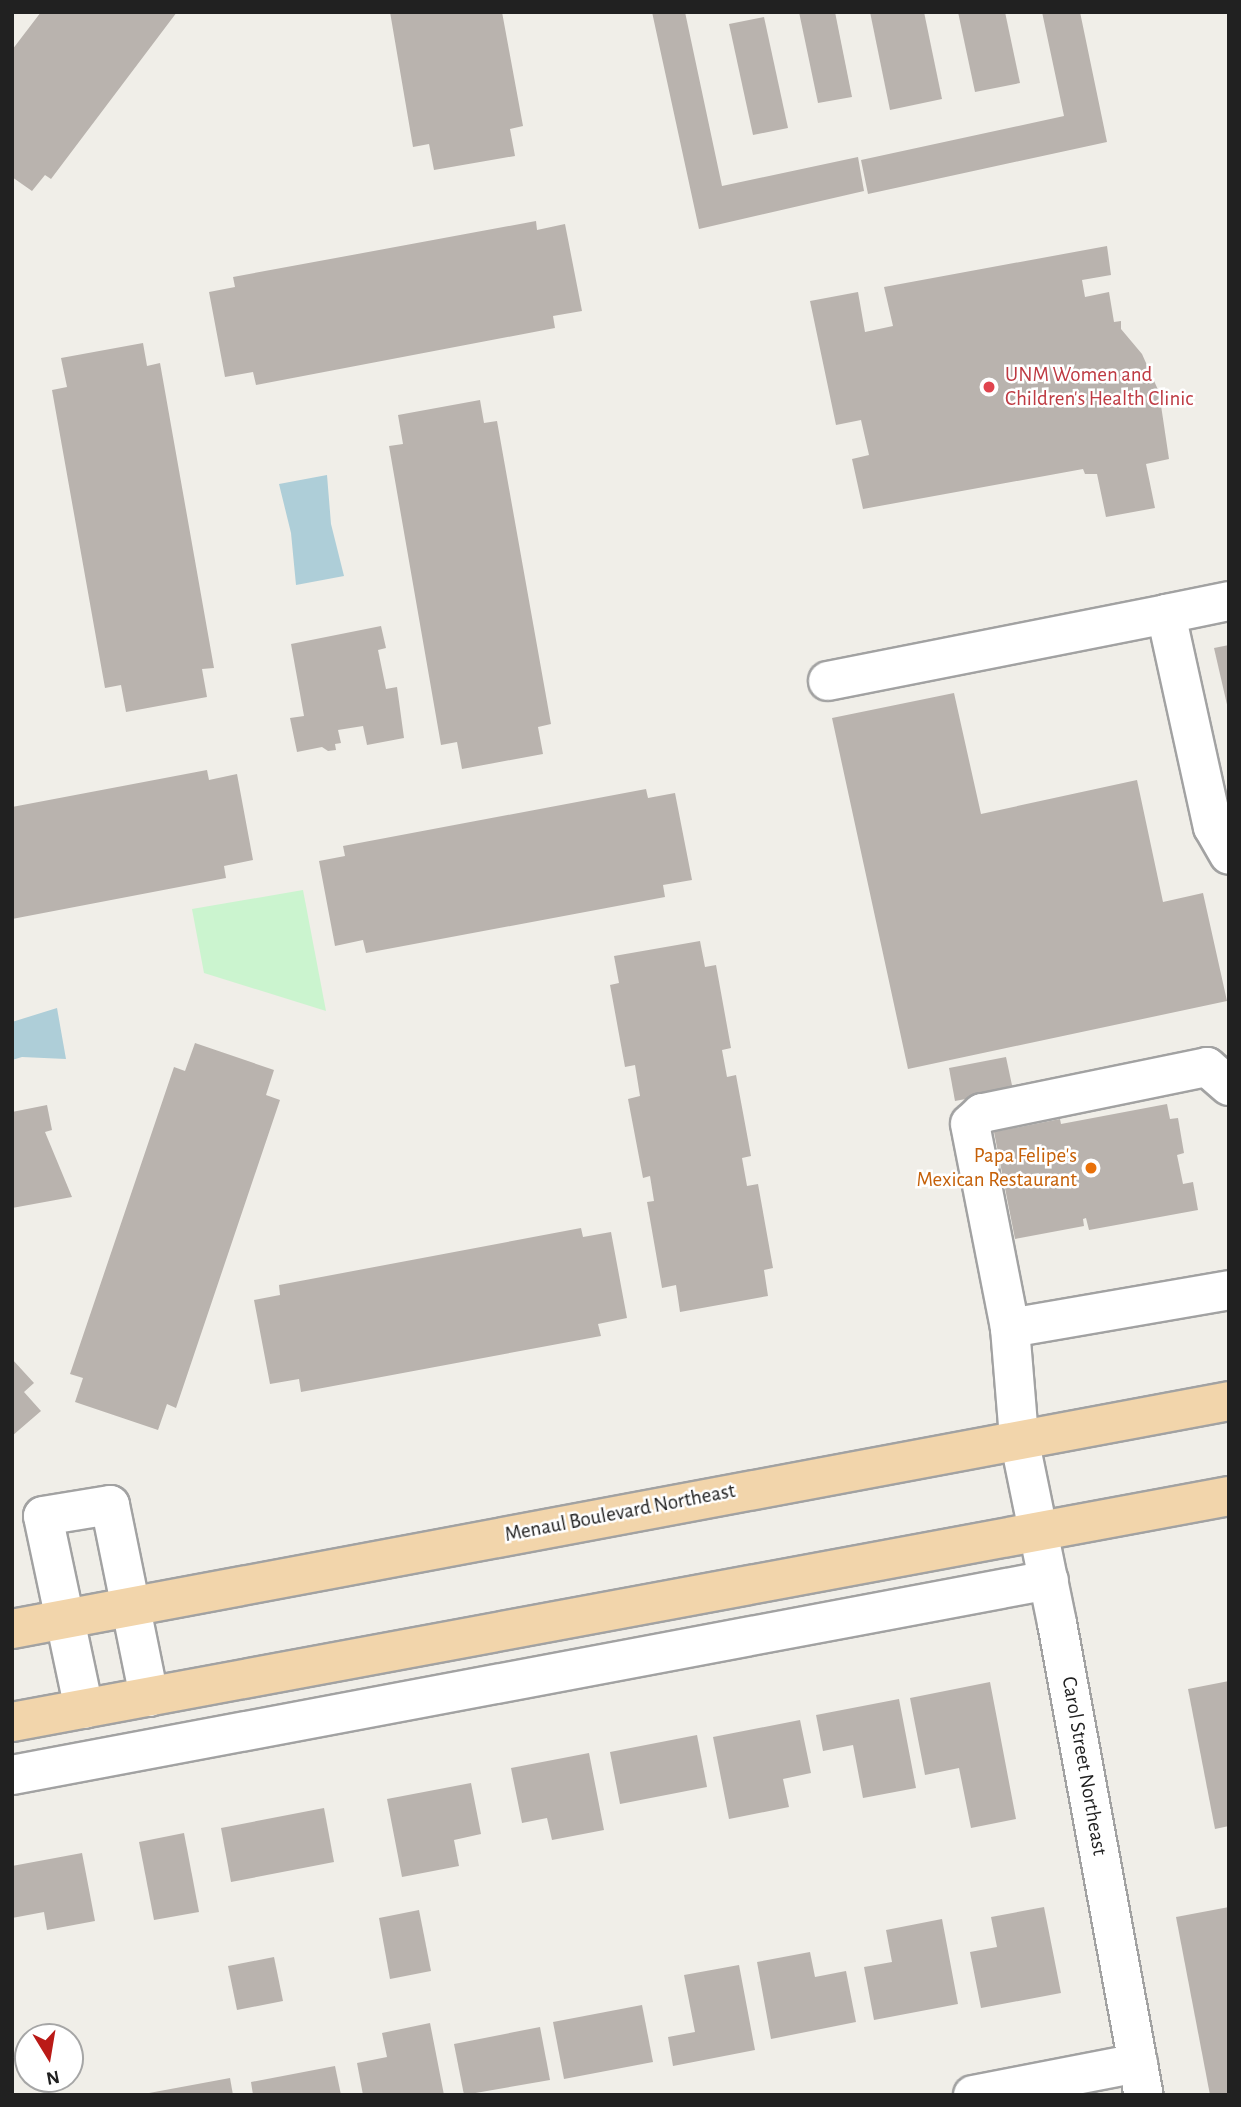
<!DOCTYPE html>
<html>
<head>
<meta charset="utf-8">
<style>
	body { margin:0 }
	#map { position:relative; width:1241px; height:2107px; overflow:hidden; background:#f0eee8; font-family:"Alegreya Sans",sans-serif }
	div>[style] { position:absolute }
	.park>* { inset:0; background:#cbf4cf }
	.water>* { inset:0; background:#aeced8 }
	.building>* { inset:0; background:#b9b3ae }
	.roads { filter:drop-shadow(2px 0 #a2a2a2) drop-shadow(-2px 0 #a2a2a2) drop-shadow(0 2px #a2a2a2) drop-shadow(0 -2px #a2a2a2) }
	.minor>* { height:38px; margin:-19px; padding:0 19px; transform-origin:19px; border-radius:19px; background:#fff }
	.major>* { height:38px; margin:-19px; padding:0 19px; transform-origin:19px; border-radius:19px; background:#f2d5ab }
	.dots>* { width:19px; height:19px; translate:-50% -50%; box-sizing:border-box; border:4px solid #fff; border-radius:50% }
	span { translate:-50% -50%; white-space:nowrap; text-align:center; line-height:1.15; -webkit-text-stroke:5px #fff; paint-order:stroke }
	.health-label { font-size:21px; color:#be3a42 }
	.left { translate:0 -50%; text-align:left }
	.food-label { font-size:21px; color:#c56008 }
	.right { translate:-100% -50%; text-align:right }
	.street-label { font-size:21px; color:#212121 }
	.frame { position:absolute; inset:0; border:14px solid #212121; pointer-events:none }
	.north { position:absolute; left:14px; top:2023px; width:70px; height:70px; box-sizing:border-box; background:#fff; border:2px solid #a6a6a6; border-radius:50%; rotate:169deg; font-size:19px; font-weight:700; line-height:28px; text-align:center; color:#212121 }
	.north::after { content:''; display:block; margin:auto; width:24px; height:32px; background:#ba1a17; clip-path:polygon(50% 0,100% 100%,50% 72%,0 100%) }
</style>
</head>
<body>
<div id="map">
	<div class="park">
		<i style="clip-path:polygon(303px 890px,326px 1011px,204px 973px,192px 909px)"></i>
	</div>
	<div class="water">
		<i style="clip-path:polygon(327px 475px,331px 524px,344px 576px,296px 585px,291px 533px,279px 484px)"></i>
		<i style="clip-path:polygon(57px 1008px,66px 1059px,22px 1057px,12px 1060px,12px 1022px)"></i>
	</div>
	<div class="building">
		<i style="clip-path:polygon(41px 12px,177px 12px,51px 179px,45px 175px,32px 191px,12px 177px,12px 50px)"></i>
		<i style="clip-path:polygon(390px 12px,502px 12px,523px 126px,510px 129px,515px 156px,434px 170px,429px 144px,413px 147px)"></i>
		<i style="clip-path:polygon(652px 12px,685px 12px,722px 186px,858px 157px,864px 191px,699px 229px)"></i>
		<i style="clip-path:polygon(799px 12px,835px 12px,852px 97px,818px 103px)"></i>
		<i style="clip-path:polygon(870px 12px,924px 12px,942px 99px,890px 110px)"></i>
		<i style="clip-path:polygon(958px 12px,1005px 12px,1020px 83px,975px 92px)"></i>
		<i style="clip-path:polygon(1042px 12px,1080px 12px,1107px 142px,868px 194px,861px 160px,1064px 116px)"></i>
		<i style="clip-path:polygon(764px 17px,788px 128px,753px 135px,729px 24px)"></i>
		<i style="clip-path:polygon(536px 221px,537px 230px,565px 224px,582px 311px,553px 316px,555px 328px,256px 385px,253px 372px,225px 377px,209px 292px,235px 287px,233px 277px)"></i>
		<i style="clip-path:polygon(1107px 246px,1111px 275px,1082px 280px,1085px 297px,1109px 292px,1114px 322px,1121px 321px,1121px 329px,1142px 354px,1159px 392px,1169px 459px,1146px 464px,1155px 508px,1106px 517px,1097px 474px,1085px 474px,1083px 469px,863px 509px,852px 459px,869px 455px,861px 420px,836px 425px,810px 301px,858px 292px,865px 332px,893px 326px,884px 287px)"></i>
		<i style="clip-path:polygon(143px 343px,147px 366px,160px 363px,214px 668px,202px 669px,207px 697px,126px 712px,121px 685px,105px 688px,52px 390px,67px 387px,61px 358px)"></i>
		<i style="clip-path:polygon(480px 400px,484px 423px,497px 421px,551px 724px,538px 727px,543px 754px,462px 769px,457px 742px,441px 745px,389px 446px,403px 444px,398px 415px)"></i>
		<i style="clip-path:polygon(381px 626px,386px 648px,378px 650px,386px 689px,397px 687px,404px 738px,367px 745px,363px 726px,338px 730px,341px 743px,335px 744px,336px 750px,328px 751px,322px 747px,297px 752px,290px 718px,304px 716px,291px 644px)"></i>
		<i style="clip-path:polygon(1229px 645px,1229px 709px,1228px 709px,1214px 648px)"></i>
		<i style="clip-path:polygon(954px 693px,981px 814px,1137px 780px,1163px 902px,1203px 893px,1227px 1001px,908px 1069px,832px 718px)"></i>
		<i style="clip-path:polygon(207px 770px,209px 780px,237px 774px,253px 860px,224px 866px,226px 878px,12px 919px,12px 807px)"></i>
		<i style="clip-path:polygon(646px 789px,648px 798px,675px 793px,692px 880px,663px 885px,665px 897px,366px 953px,363px 940px,335px 946px,319px 861px,345px 856px,343px 846px)"></i>
		<i style="clip-path:polygon(700px 941px,705px 967px,716px 965px,731px 1048px,722px 1050px,727px 1077px,736px 1075px,751px 1156px,742px 1158px,747px 1186px,758px 1184px,773px 1268px,764px 1270px,768px 1296px,680px 1312px,676px 1285px,662px 1288px,647px 1202px,654px 1201px,650px 1176px,643px 1178px,628px 1099px,640px 1096px,635px 1065px,625px 1067px,610px 985px,619px 983px,614px 956px)"></i>
		<i style="clip-path:polygon(195px 1043px,274px 1070px,266px 1095px,280px 1100px,176px 1408px,167px 1404px,158px 1430px,75px 1402px,83px 1378px,70px 1374px,174px 1067px,185px 1071px)"></i>
		<i style="clip-path:polygon(1006px 1057px,1013px 1090px,955px 1101px,949px 1068px)"></i>
		<i style="clip-path:polygon(1167px 1104px,1170px 1119px,1178px 1118px,1184px 1153px,1177px 1155px,1183px 1184px,1193px 1182px,1198px 1210px,1089px 1230px,1086px 1218px,1083px 1219px,1084px 1226px,1015px 1239px,994px 1132px,1060px 1119px,1061px 1124px)"></i>
		<i style="clip-path:polygon(47px 1105px,52px 1130px,45px 1132px,72px 1197px,12px 1208px,12px 1112px)"></i>
		<i style="clip-path:polygon(581px 1228px,583px 1237px,611px 1232px,627px 1318px,598px 1324px,601px 1336px,301px 1392px,299px 1379px,270px 1384px,254px 1300px,280px 1295px,279px 1285px)"></i>
		<i style="clip-path:polygon(12px 1359px,34px 1383px,24px 1392px,41px 1411px,12px 1436px)"></i>
		<i style="clip-path:polygon(1229px 1681px,1229px 1826px,1215px 1829px,1188px 1689px)"></i>
		<i style="clip-path:polygon(990px 1682px,1016px 1819px,971px 1828px,959px 1768px,925px 1775px,910px 1698px)"></i>
		<i style="clip-path:polygon(899px 1699px,916px 1788px,863px 1798px,853px 1745px,823px 1751px,816px 1715px)"></i>
		<i style="clip-path:polygon(800px 1720px,811px 1773px,783px 1779px,789px 1807px,729px 1819px,713px 1737px)"></i>
		<i style="clip-path:polygon(697px 1735px,707px 1787px,620px 1804px,610px 1752px)"></i>
		<i style="clip-path:polygon(589px 1753px,604px 1830px,552px 1840px,547px 1818px,522px 1823px,511px 1768px)"></i>
		<i style="clip-path:polygon(471px 1783px,481px 1834px,454px 1840px,459px 1866px,402px 1877px,387px 1799px)"></i>
		<i style="clip-path:polygon(324px 1808px,334px 1862px,231px 1882px,221px 1828px)"></i>
		<i style="clip-path:polygon(184px 1833px,199px 1912px,154px 1920px,139px 1842px)"></i>
		<i style="clip-path:polygon(82px 1853px,95px 1921px,47px 1930px,44px 1912px,12px 1918px,12px 1866px)"></i>
		<i style="clip-path:polygon(1044px 1907px,1061px 1993px,981px 2008px,970px 1952px,997px 1947px,991px 1917px)"></i>
		<i style="clip-path:polygon(1229px 1907px,1229px 2095px,1210px 2095px,1176px 1917px)"></i>
		<i style="clip-path:polygon(419px 1910px,431px 1971px,390px 1979px,379px 1918px)"></i>
		<i style="clip-path:polygon(942px 1919px,958px 2004px,874px 2020px,864px 1967px,892px 1962px,886px 1930px)"></i>
		<i style="clip-path:polygon(810px 1952px,815px 1977px,846px 1971px,856px 2022px,771px 2039px,757px 1962px)"></i>
		<i style="clip-path:polygon(274px 1957px,283px 2001px,237px 2010px,228px 1966px)"></i>
		<i style="clip-path:polygon(739px 1965px,755px 2050px,673px 2066px,668px 2037px,695px 2032px,684px 1975px)"></i>
		<i style="clip-path:polygon(642px 2005px,653px 2062px,564px 2079px,553px 2022px)"></i>
		<i style="clip-path:polygon(430px 2023px,444px 2095px,363px 2095px,357px 2063px,387px 2057px,382px 2033px)"></i>
		<i style="clip-path:polygon(540px 2027px,550px 2080px,464px 2095px,454px 2044px)"></i>
		<i style="clip-path:polygon(335px 2066px,341px 2095px,253px 2095px,251px 2082px)"></i>
		<i style="clip-path:polygon(230px 2078px,233px 2095px,149px 2095px,149px 2093px)"></i>
	</div>
	<div class="roads">
		<div class="minor">
			<i style="left:1229px;top:601px;width:64px;rotate:168.3deg"></i>
			<i style="left:1166px;top:614px;width:218px;rotate:77.6deg"></i>
			<i style="left:1213px;top:827px;width:32px;rotate:60deg"></i>
			<i style="left:828px;top:681px;width:345px;rotate:-11.2deg"></i>
			<i style="left:1229px;top:1086px;width:29px;rotate:-139deg"></i>
			<i style="left:1207px;top:1067px;width:230px;rotate:168.4deg"></i>
			<i style="left:982px;top:1113px;width:16px;rotate:137deg"></i>
			<i style="left:970px;top:1124px;width:208px;rotate:78.9deg"></i>
			<i style="left:1010px;top:1328px;width:222px;rotate:-9.8deg"></i>
			<i style="left:1010px;top:1328px;width:110px;rotate:85.3deg"></i>
			<i style="left:1019px;top:1438px;width:189px;rotate:78.4deg"></i>
			<i style="left:1057px;top:1623px;width:480px;rotate:79.6deg"></i>
			<i style="left:84px;top:1709px;width:197px;rotate:-102deg"></i>
			<i style="left:43px;top:1516px;width:68px;rotate:-9.3deg"></i>
			<i style="left:110px;top:1505px;width:196px;rotate:78.5deg"></i>
			<i style="left:12px;top:1775px;width:1055px;rotate:-10.65deg"></i>
			<i style="left:973px;top:2095px;width:168px;rotate:-11deg"></i>
		</div>
		<div class="major">
			<i style="left:12px;top:1629px;width:1238px;rotate:-10.61deg"></i>
			<i style="left:12px;top:1722px;width:1238px;rotate:-10.52deg"></i>
		</div>
	</div>
	<div class="dots">
		<i style="left:989px;top:387px;background:#e0444e"></i>
		<i style="left:1091px;top:1168px;background:#e8710a"></i>
	</div>
	<div class="health-label">
		<span class="left" style="left:1005px;top:387px">UNM Women and<br>Children's Health Clinic</span>
	</div>
	<div class="food-label">
		<span class="right" style="left:1077px;top:1168px">Papa Felipe's<br>Mexican Restaurant</span>
	</div>
	<div class="street-label">
		<span style="left:620px;top:1513px;rotate:-11deg">Menaul Boulevard Northeast</span>
		<span style="left:1084px;top:1766px;rotate:80deg">Carol Street Northeast</span>
	</div>
	<div class="frame"></div>
	<div class="north">N</div>
</div>
</body>
</html>
